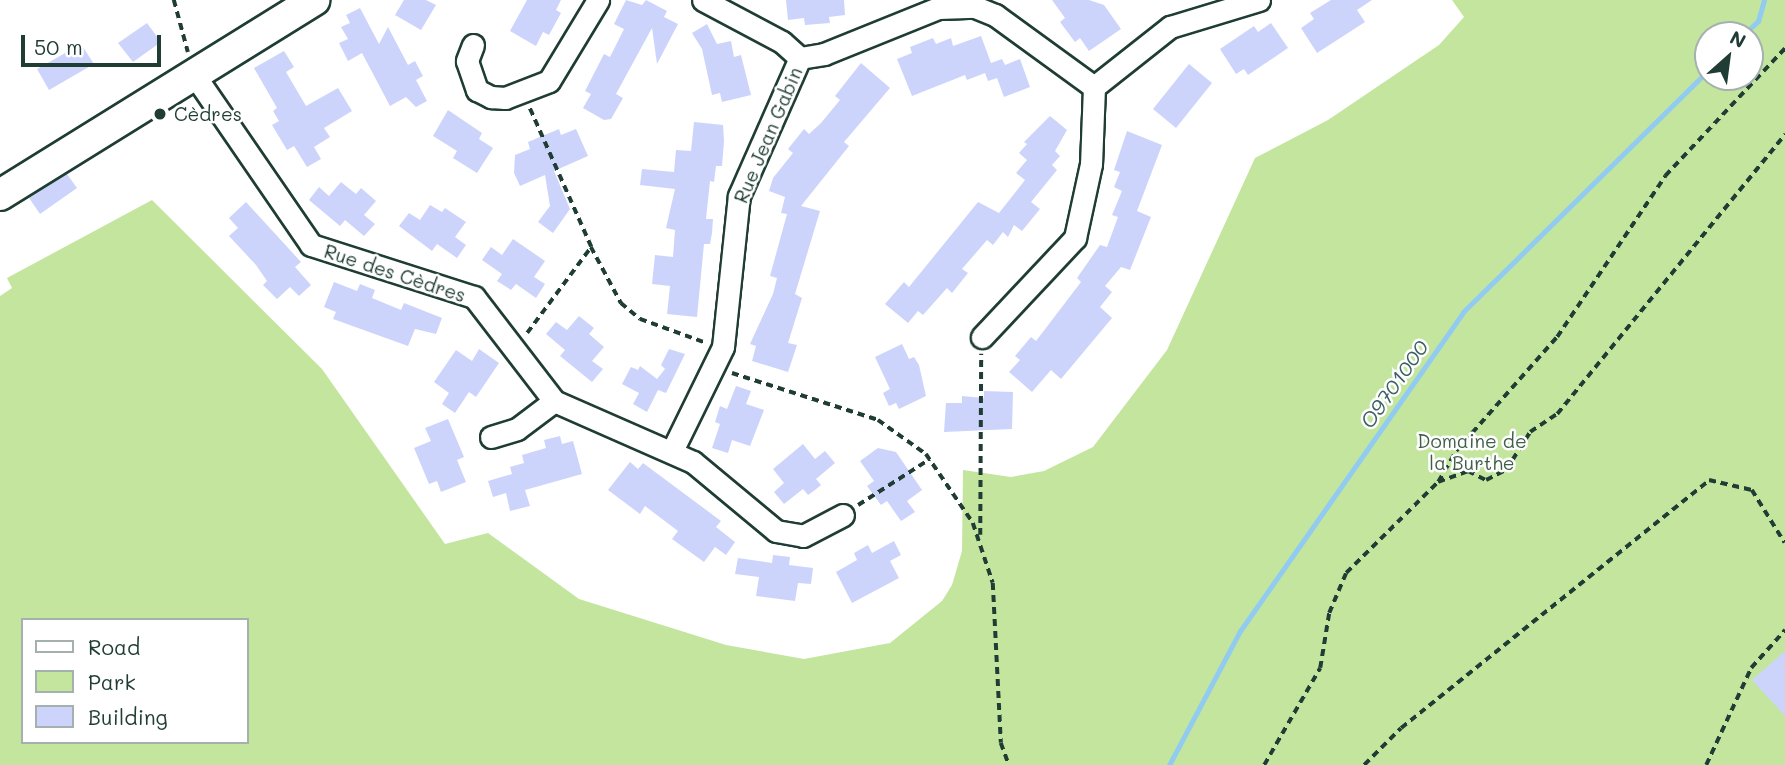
<!DOCTYPE html>
<html>
<head>
<meta charset="utf-8">
<style>
	body { margin:0 }
	#map { position:relative; width:1785px; height:765px; overflow:hidden; background:#fff; font-family:Mali,sans-serif }
	div>[style] { position:absolute }
	.green>* { inset:0; background:#c3e59e }
	.stream>* { height:5px; margin:-2.5px; padding:0 2.5px; transform-origin:2.5px; border-radius:2.5px; background:#92cbf1 }
	.building>* { inset:0; background:#cdd4fc }
	.path>* { height:3.5px; margin-top:-1.75px; transform-origin:0; background:repeating-linear-gradient(90deg,#1f3d34 0 7px,transparent 0 12px) }
	.roads { filter:drop-shadow(2px 0 #1f3d34) drop-shadow(-2px 0 #1f3d34) drop-shadow(0 2px #1f3d34) drop-shadow(0 -2px #1f3d34) }
	.street>* { height:21px; margin:-10.5px; padding:0 10.5px; transform-origin:10.5px; border-radius:10.5px; background:#fff }
	.secondary>* { height:30px; margin:-15px; padding:0 15px; transform-origin:15px; border-radius:15px; background:#fff }
	.dots>* { width:19px; height:19px; translate:-50% -50%; box-sizing:border-box; border:4px solid #fff; border-radius:50% }
	span { translate:-50% -50%; white-space:nowrap; text-align:center; line-height:1.15; -webkit-text-stroke:5px #fff; paint-order:stroke }
	.poi-label { font-size:19px; color:#1f3d34 }
	.left { translate:0 -50%; text-align:left }
	.street-label { font-size:19px; color:#1f3d34 }
	.park-label { font-size:19px; color:#405f49 }
	.water-label { font-size:21px; color:#3c6063; font-style:italic }
	.legend { position:absolute; left:21px; top:618px; width:228px; height:126px; box-sizing:border-box; background:#fff; border:2px solid #a5b1ae; margin:0; padding:9px 12px; list-style:none; font-size:21px; color:#1f3d34 }
	.legend li { display:flex; align-items:center; gap:14px; height:35px }
	.legend b { width:35px; border:2px solid #a5b1ae }
	.north { position:absolute; left:1694px; top:21px; width:70px; height:70px; box-sizing:border-box; background:#fff; border:2px solid #a5b1ae; border-radius:50%; rotate:28deg; font-size:19px; font-weight:700; line-height:28px; text-align:center; color:#1f3d34 }
	.north::after { content:''; display:block; margin:auto; width:24px; height:32px; background:#1f3d34; clip-path:polygon(50% 0,100% 100%,50% 72%,0 100%) }
	.scale { position:absolute; left:21px; top:35px; width:140px; height:32px; box-sizing:border-box; border:4px solid #1f3d34; border-top:0; padding-left:9px; font-size:21px; line-height:24px; white-space:nowrap; color:#1f3d34; -webkit-text-stroke:5px #fff; paint-order:stroke }
</style>
</head>
<body>
<div id="map">
	<div class="green">
		<i style="clip-path:polygon(evenodd,1452px 0,1785px 0,1785px 765px,0 765px,0 296px,12px 288px,7px 278px,152px 200px,322px 369px,445px 544px,488px 533px,579px 599px,726px 645px,804px 659px,890px 643px,942px 601px,952px 585px,962px 551px,963px 470px,1011px 477px,1044px 471px,1093px 447px,1167px 350px,1255px 158px,1328px 120px,1439px 45px,1464px 17px,1452px 0,1708px 35px,1750px 35px,1750px 77px,1708px 77px,1708px 35px,1452px 0,23px 620px,247px 620px,247px 742px,23px 742px,23px 620px)"></i>
	</div>
	<div class="stream">
		<i style="left:1743px;top:35px;width:21px;rotate:-43deg"></i>
		<i style="left:1758px;top:21px;width:22px;rotate:-74deg"></i>
		<i style="left:1169px;top:765px;width:152px;rotate:-62.1deg"></i>
		<i style="left:1240px;top:631px;width:389px;rotate:-55deg"></i>
		<i style="left:1463px;top:312px;width:344px;rotate:-44.6deg"></i>
	</div>
	<div class="building">
		<i style="clip-path:polygon(404px 0,426px 0,436px 5px,421px 30px,395px 15px)"></i>
		<i style="clip-path:polygon(527px 0,561px 0,556px 10px,561px 13px,549px 35px,543px 32px,536px 46px,510px 31px)"></i>
		<i style="clip-path:polygon(626px 0,642px 5px,646px 0,667px 11px,664px 17px,678px 24px,657px 64px,652px 28px,616px 94px,623px 98px,611px 119px,604px 120px,583px 108px,591px 94px,585px 91px,604px 54px,610px 57px,624px 29px,614px 24px)"></i>
		<i style="clip-path:polygon(786px 0,844px 0,845px 15px,829px 17px,830px 23px,805px 25px,804px 18px,788px 20px)"></i>
		<i style="clip-path:polygon(1052px 0,1089px 0,1104px 5px,1121px 29px,1089px 51px,1080px 38px,1075px 42px,1060px 22px,1065px 18px)"></i>
		<i style="clip-path:polygon(1331px 0,1372px 0,1357px 10px,1365px 22px,1317px 53px,1301px 28px,1314px 19px,1310px 13px)"></i>
		<i style="clip-path:polygon(360px 8px,379px 44px,388px 27px,408px 65px,415px 61px,423px 76px,416px 80px,427px 101px,416px 107px,406px 97px,390px 106px,362px 53px,348px 61px,339px 43px,348px 39px,341px 27px,350px 23px,346px 15px)"></i>
		<i style="clip-path:polygon(147px 23px,161px 42px,133px 62px,118px 43px)"></i>
		<i style="clip-path:polygon(1271px 23px,1288px 48px,1248px 75px,1244px 69px,1236px 74px,1220px 49px,1254px 26px,1258px 32px)"></i>
		<i style="clip-path:polygon(707px 24px,717px 44px,731px 41px,734px 57px,741px 55px,751px 95px,722px 102px,720px 93px,712px 95px,702px 49px,692px 33px)"></i>
		<i style="clip-path:polygon(981px 36px,991px 63px,1002px 59px,1005px 65px,1020px 59px,1030px 87px,1004px 97px,997px 78px,988px 81px,985px 73px,967px 80px,965px 75px,912px 96px,897px 59px,912px 53px,910px 47px,933px 38px,936px 44px,951px 38px,953px 46px)"></i>
		<i style="clip-path:polygon(81px 44px,94px 64px,49px 90px,37px 69px)"></i>
		<i style="clip-path:polygon(284px 51px,294px 67px,286px 72px,306px 106px,338px 88px,352px 111px,324px 128px,330px 137px,314px 147px,321px 159px,307px 167px,294px 146px,287px 150px,272px 125px,279px 121px,273px 111px,277px 108px,254px 68px)"></i>
		<i style="clip-path:polygon(861px 63px,890px 88px,844px 142px,849px 146px,801px 206px,820px 211px,795px 294px,802px 298px,788px 343px,797px 345px,788px 372px,752px 361px,756px 346px,750px 344px,773px 294px,777px 278px,770px 276px,787px 214px,781px 213px,785px 197px,769px 191px,773px 178px,793px 153px,788px 149px,804px 129px,809px 134px,821px 123px,840px 100px,835px 96px)"></i>
		<i style="clip-path:polygon(1189px 64px,1212px 83px,1176px 128px,1153px 109px)"></i>
		<i style="clip-path:polygon(448px 110px,482px 133px,479px 139px,493px 148px,477px 173px,453px 158px,457px 151px,433px 136px)"></i>
		<i style="clip-path:polygon(1050px 116px,1067px 130px,1055px 151px,1060px 156px,1052px 165px,1057px 170px,1031px 202px,1040px 209px,1022px 231px,1014px 225px,1008px 237px,1003px 232px,993px 245px,987px 240px,962px 269px,968px 273px,952px 293px,947px 288px,923px 315px,918px 311px,908px 323px,885px 304px,904px 282px,909px 287px,978px 202px,999px 213px,1025px 180px,1016px 173px,1027px 160px,1019px 153px,1027px 144px,1024px 142px)"></i>
		<i style="clip-path:polygon(694px 122px,723px 125px,724px 141px,722px 166px,716px 166px,714px 182px,710px 181px,706px 219px,713px 219px,712px 233px,710px 244px,704px 244px,697px 317px,667px 314px,670px 286px,652px 284px,655px 255px,673px 257px,675px 230px,666px 228px,675px 189px,640px 185px,642px 169px,674px 172px,676px 150px,691px 151px)"></i>
		<i style="clip-path:polygon(559px 129px,561px 135px,576px 129px,588px 156px,554px 171px,570px 209px,553px 233px,538px 222px,550px 206px,545px 175px,520px 186px,514px 173px,515px 155px,530px 149px,528px 142px)"></i>
		<i style="clip-path:polygon(1127px 131px,1162px 145px,1137px 211px,1151px 217px,1130px 270px,1121px 267px,1105px 286px,1112px 292px,1100px 307px,1112px 318px,1061px 379px,1051px 370px,1032px 392px,1009px 372px,1020px 360px,1015px 356px,1031px 337px,1036px 341px,1081px 282px,1077px 278px,1100px 245px,1107px 247px,1118px 217px,1112px 215px,1122px 191px,1114px 187px,1120px 172px,1114px 170px)"></i>
		<i style="clip-path:polygon(67px 174px,77px 188px,40px 214px,29px 198px)"></i>
		<i style="clip-path:polygon(341px 182px,356px 194px,361px 188px,376px 201px,364px 215px,375px 224px,364px 236px,345px 220px,340px 226px,309px 200px,319px 187px,329px 196px)"></i>
		<i style="clip-path:polygon(246px 202px,301px 262px,295px 267px,311px 285px,299px 296px,290px 287px,277px 299px,263px 285px,267px 281px,256px 265px,229px 236px,238px 228px,229px 218px)"></i>
		<i style="clip-path:polygon(430px 205px,442px 212px,445px 208px,466px 222px,455px 237px,466px 245px,457px 258px,437px 244px,432px 251px,399px 226px,409px 213px,420px 220px)"></i>
		<i style="clip-path:polygon(513px 239px,545px 261px,534px 277px,545px 284px,536px 298px,516px 284px,511px 290px,497px 281px,502px 274px,482px 260px,491px 247px,502px 255px)"></i>
		<i style="clip-path:polygon(334px 282px,357px 291px,360px 284px,375px 290px,372px 298px,401px 310px,404px 303px,442px 318px,436px 334px,415px 329px,408px 346px,333px 319px,336px 312px,324px 307px)"></i>
		<i style="clip-path:polygon(579px 316px,594px 328px,589px 334px,604px 347px,592px 361px,603px 369px,592px 382px,560px 356px,565px 350px,546px 334px,556px 322px,567px 330px)"></i>
		<i style="clip-path:polygon(902px 344px,909px 359px,914px 357px,919px 365px,926px 396px,899px 409px,896px 403px,889px 406px,883px 393px,890px 389px,875px 357px)"></i>
		<i style="clip-path:polygon(479px 349px,499px 363px,476px 397px,469px 392px,455px 413px,442px 404px,449px 393px,434px 382px,456px 350px,472px 361px)"></i>
		<i style="clip-path:polygon(669px 349px,685px 354px,666px 393px,658px 390px,647px 412px,633px 404px,639px 393px,622px 384px,631px 367px,638px 370px,640px 366px,657px 379px,665px 369px,661px 365px)"></i>
		<i style="clip-path:polygon(736px 386px,751px 391px,746px 404px,764px 410px,750px 446px,732px 440px,728px 453px,712px 448px,720px 424px,715px 422px,720px 406px,727px 409px)"></i>
		<i style="clip-path:polygon(984px 391px,1013px 392px,1012px 429px,944px 432px,946px 403px,962px 403px,962px 396px,984px 398px)"></i>
		<i style="clip-path:polygon(448px 419px,464px 457px,457px 460px,466px 482px,441px 492px,437px 481px,429px 484px,414px 448px,431px 441px,425px 428px)"></i>
		<i style="clip-path:polygon(560px 436px,562px 444px,573px 441px,582px 474px,525px 490px,530px 506px,510px 511px,506px 493px,493px 497px,488px 481px,512px 474px,510px 467px,524px 463px,522px 455px,546px 448px,544px 440px)"></i>
		<i style="clip-path:polygon(803px 444px,815px 459px,825px 451px,835px 463px,816px 479px,821px 485px,815px 490px,808px 495px,803px 489px,784px 504px,774px 492px,784px 483px,773px 469px)"></i>
		<i style="clip-path:polygon(878px 448px,896px 452px,922px 490px,907px 501px,915px 512px,901px 521px,887px 501px,881px 505px,867px 486px,874px 481px,860px 461px)"></i>
		<i style="clip-path:polygon(630px 462px,638px 469px,643px 463px,721px 521px,716px 527px,735px 542px,726px 555px,715px 547px,704px 562px,672px 539px,678px 531px,645px 506px,640px 514px,608px 490px)"></i>
		<i style="clip-path:polygon(894px 541px,901px 555px,890px 561px,899px 578px,852px 603px,836px 572px,857px 560px,854px 553px,868px 545px,872px 553px)"></i>
		<i style="clip-path:polygon(773px 555px,790px 557px,789px 565px,813px 568px,811px 584px,798px 583px,795px 601px,756px 596px,759px 577px,735px 574px,738px 558px,772px 563px)"></i>
		<i style="clip-path:polygon(1785px 651px,1785px 716px,1752px 680px)"></i>
	</div>
	<div class="path">
		<i style="left:174px;top:0;width:54px;rotate:74.9deg"></i>
		<i style="left:591px;top:247px;width:64px;rotate:61.8deg"></i>
		<i style="left:621px;top:303px;width:25px;rotate:40deg"></i>
		<i style="left:640px;top:319px;width:68px;rotate:19.8deg"></i>
		<i style="left:527px;top:333px;width:107px;rotate:-53.3deg"></i>
		<i style="left:591px;top:247px;width:153px;rotate:-113.9deg"></i>
		<i style="left:732px;top:373px;width:153px;rotate:17.8deg"></i>
		<i style="left:878px;top:420px;width:59px;rotate:35.3deg"></i>
		<i style="left:926px;top:454px;width:83px;rotate:55.7deg"></i>
		<i style="left:973px;top:523px;width:63px;rotate:71.6deg"></i>
		<i style="left:993px;top:583px;width:160px;rotate:87.1deg"></i>
		<i style="left:1001px;top:743px;width:23px;rotate:70deg"></i>
		<i style="left:1438px;top:482px;width:36px;rotate:-60deg"></i>
		<i style="left:1456px;top:451px;width:152px;rotate:-48.5deg"></i>
		<i style="left:1557px;top:337px;width:194px;rotate:-56.1deg"></i>
		<i style="left:1665px;top:176px;width:175px;rotate:-46.8deg"></i>
		<i style="left:858px;top:505px;width:85px;rotate:-32.6deg"></i>
		<i style="left:980px;top:535px;width:181px;rotate:-89.7deg"></i>
		<i style="left:1264px;top:765px;width:112px;rotate:-60deg"></i>
		<i style="left:1320px;top:668px;width:56px;rotate:-80.7deg"></i>
		<i style="left:1329px;top:613px;width:43px;rotate:-67deg"></i>
		<i style="left:1346px;top:573px;width:129px;rotate:-44.7deg"></i>
		<i style="left:1438px;top:482px;width:32px;rotate:-20deg"></i>
		<i style="left:1468px;top:471px;width:20px;rotate:27deg"></i>
		<i style="left:1486px;top:480px;width:22px;rotate:-27deg"></i>
		<i style="left:1506px;top:470px;width:45px;rotate:-57.7deg"></i>
		<i style="left:1530px;top:432px;width:32px;rotate:-34deg"></i>
		<i style="left:1557px;top:414px;width:361px;rotate:-50.8deg"></i>
		<i style="left:1364px;top:765px;width:52px;rotate:-45deg"></i>
		<i style="left:1401px;top:728px;width:395px;rotate:-38.8deg"></i>
		<i style="left:1709px;top:480px;width:44px;rotate:13.1deg"></i>
		<i style="left:1752px;top:490px;width:62px;rotate:58.1deg"></i>
		<i style="left:1706px;top:765px;width:107px;rotate:-65.1deg"></i>
		<i style="left:1751px;top:668px;width:51px;rotate:-48.2deg"></i>
	</div>
	<div class="roads">
		<div class="street">
			<i style="left:703px;top:0;width:89px;rotate:28deg"></i>
			<i style="left:782px;top:42px;width:24px;rotate:42deg"></i>
			<i style="left:800px;top:58px;width:24px;rotate:-9deg"></i>
			<i style="left:824px;top:54px;width:123px;rotate:-22deg"></i>
			<i style="left:938px;top:8px;width:37px;rotate:-2deg"></i>
			<i style="left:975px;top:7px;width:22px;rotate:22deg"></i>
			<i style="left:995px;top:15px;width:122px;rotate:36deg"></i>
			<i style="left:1094px;top:87px;width:77px;rotate:92.2deg"></i>
			<i style="left:1091px;top:164px;width:76px;rotate:102.2deg"></i>
			<i style="left:1075px;top:238px;width:136px;rotate:133.2deg"></i>
			<i style="left:473px;top:45px;width:17px;rotate:111deg"></i>
			<i style="left:467px;top:61px;width:31px;rotate:71deg"></i>
			<i style="left:477px;top:90px;width:16px;rotate:27deg"></i>
			<i style="left:491px;top:97px;width:14px;rotate:4deg"></i>
			<i style="left:505px;top:98px;width:47px;rotate:-21.1deg"></i>
			<i style="left:549px;top:81px;width:95px;rotate:-58.8deg"></i>
			<i style="left:195px;top:76px;width:205px;rotate:55.5deg"></i>
			<i style="left:311px;top:245px;width:171px;rotate:17.7deg"></i>
			<i style="left:474px;top:297px;width:131px;rotate:52.4deg"></i>
			<i style="left:554px;top:401px;width:152px;rotate:23.7deg"></i>
			<i style="left:693px;top:462px;width:108px;rotate:39.7deg"></i>
			<i style="left:776px;top:531px;width:27px;rotate:10deg"></i>
			<i style="left:803px;top:536px;width:45px;rotate:-27.7deg"></i>
			<i style="left:1094px;top:87px;width:97px;rotate:-38.3deg"></i>
			<i style="left:1170px;top:27px;width:93px;rotate:-16.9deg"></i>
			<i style="left:491px;top:437px;width:27px;rotate:-17deg"></i>
			<i style="left:517px;top:429px;width:46px;rotate:-37.1deg"></i>
			<i style="left:672px;top:451px;width:116px;rotate:-63.9deg"></i>
			<i style="left:723px;top:347px;width:152px;rotate:-84deg"></i>
			<i style="left:739px;top:196px;width:151px;rotate:-66.2deg"></i>
		</div>
		<div class="secondary">
			<i style="left:0;top:195px;width:370px;rotate:-31.8deg"></i>
		</div>
	</div>
	<div class="dots">
		<i style="left:160px;top:114px;background:#1f3d34"></i>
	</div>
	<div class="poi-label">
		<span class="left" style="left:174px;top:114px">Cèdres</span>
	</div>
	<div class="street-label">
		<span style="left:768px;top:135px;rotate:-67deg">Rue Jean Gabin</span>
		<span style="left:395px;top:273px;rotate:18deg">Rue des Cèdres</span>
	</div>
	<div class="park-label">
		<span style="left:1472px;top:452px">Domaine de<br>la Burthe</span>
	</div>
	<div class="water-label">
		<span style="left:1394px;top:384px;rotate:-55deg">O9701000</span>
	</div>
	<ul class="legend">
	<li><b style="height:9px;background:#fff"></b>Road</li>
	<li><b style="height:19px;background:#c3e59e"></b>Park</li>
	<li><b style="height:19px;background:#cdd4fc"></b>Building</li>
	</ul>
	<div class="north">N</div>
	<div class="scale">50 m</div>
</div>
</body>
</html>
